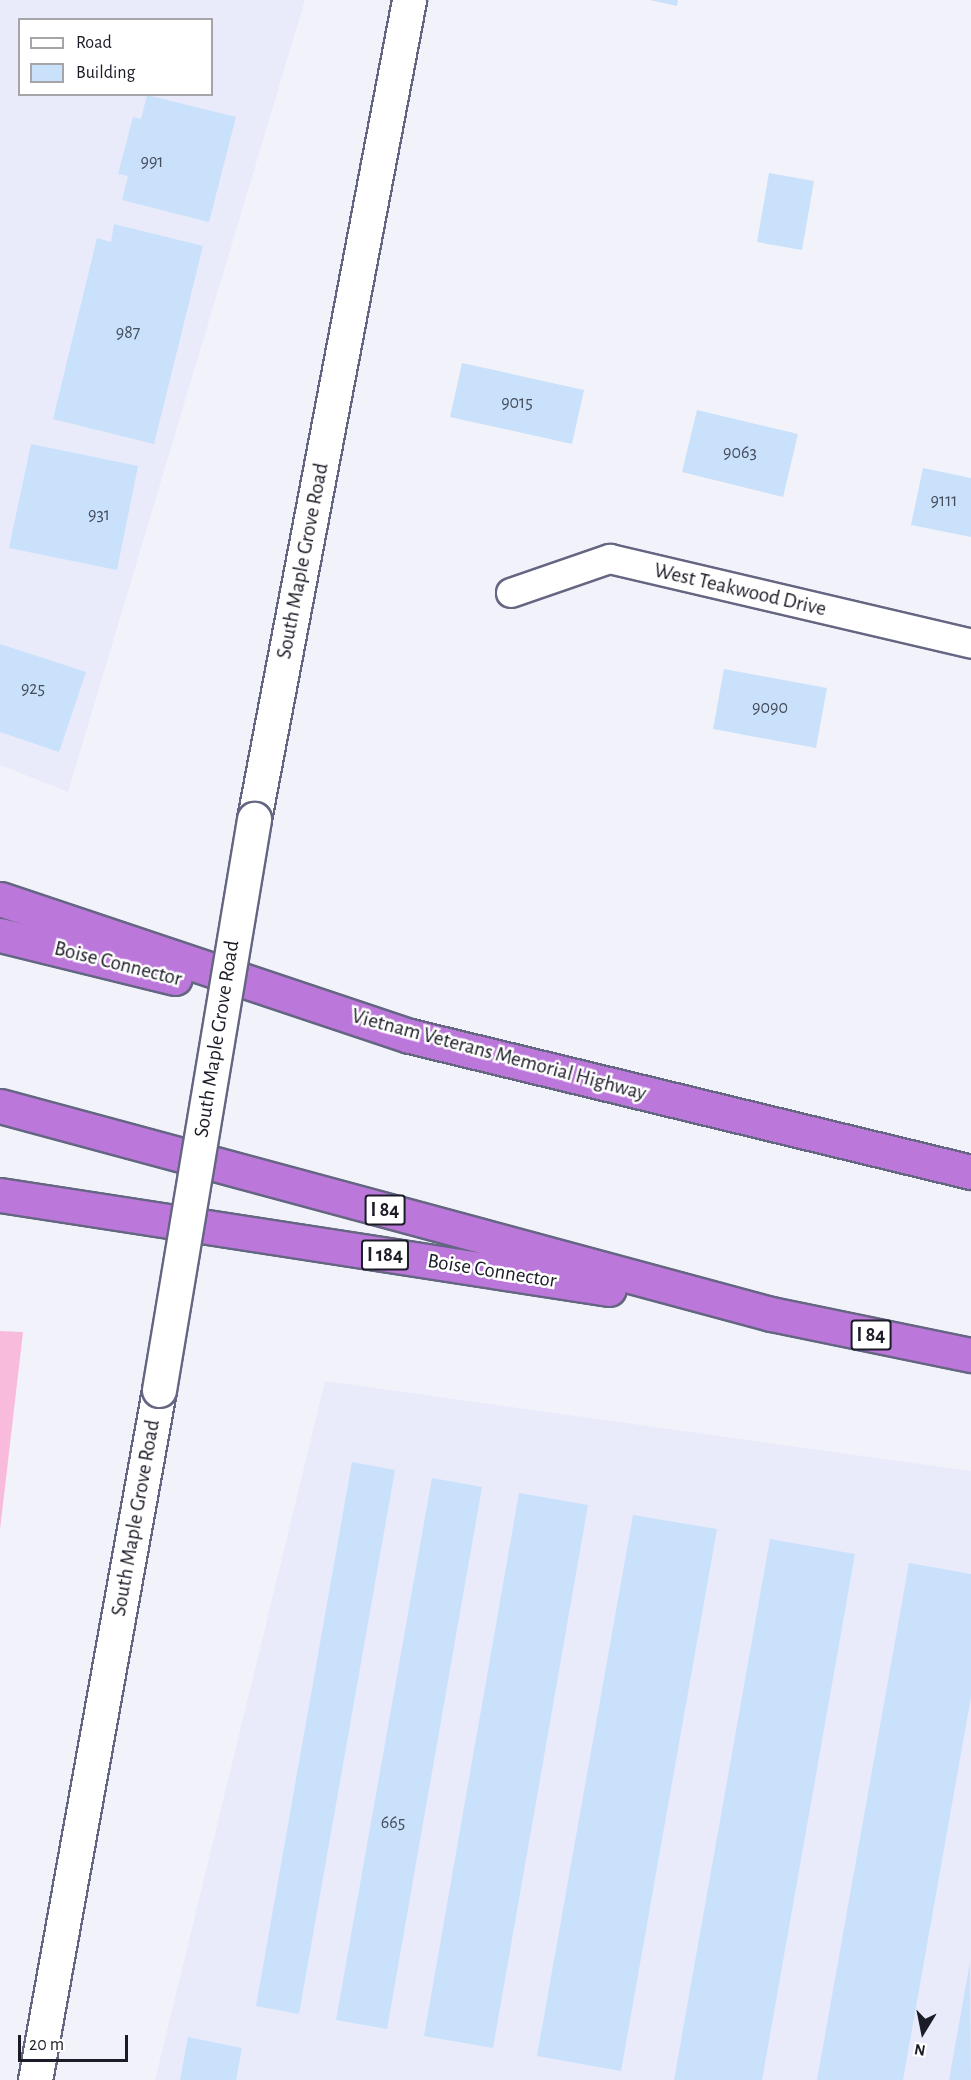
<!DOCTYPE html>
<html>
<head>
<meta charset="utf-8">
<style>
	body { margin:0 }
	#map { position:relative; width:971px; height:2080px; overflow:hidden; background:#f2f3fa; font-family:"Alegreya Sans",sans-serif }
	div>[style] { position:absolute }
	.built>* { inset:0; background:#e9ebfb }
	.green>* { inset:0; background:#f9bbdb }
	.building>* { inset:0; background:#c9e1fb }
	.roads { filter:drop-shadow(2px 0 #646682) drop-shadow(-2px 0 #646682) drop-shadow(0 2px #646682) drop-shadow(0 -2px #646682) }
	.minor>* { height:28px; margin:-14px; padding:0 14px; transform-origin:14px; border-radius:14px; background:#fff }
	.secondary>* { height:33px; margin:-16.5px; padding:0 16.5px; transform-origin:16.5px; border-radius:16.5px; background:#fff }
	.motorway>* { height:33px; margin:-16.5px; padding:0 16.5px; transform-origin:16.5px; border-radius:16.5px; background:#bc77db }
	.bridges { filter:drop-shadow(2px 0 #646682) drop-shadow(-2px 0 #646682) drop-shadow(0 2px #646682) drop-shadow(0 -2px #646682) }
	.secondary-bridge>* { height:33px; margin:-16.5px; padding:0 16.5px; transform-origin:16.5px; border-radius:16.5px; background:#fff }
	span { translate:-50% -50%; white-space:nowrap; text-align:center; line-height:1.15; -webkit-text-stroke:5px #fff; paint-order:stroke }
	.number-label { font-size:18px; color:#464d5c }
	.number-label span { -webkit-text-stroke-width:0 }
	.shield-label span { padding:2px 4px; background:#fff; border:2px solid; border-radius:4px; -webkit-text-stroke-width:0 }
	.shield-label { font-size:20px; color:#1b1c27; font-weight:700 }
	.street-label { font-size:21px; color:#1b1c27 }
	.legend { position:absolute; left:18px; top:18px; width:195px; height:78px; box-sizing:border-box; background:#fff; border:2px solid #a4a4a9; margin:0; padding:8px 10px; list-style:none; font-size:18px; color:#1b1c27 }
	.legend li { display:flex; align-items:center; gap:12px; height:30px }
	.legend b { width:30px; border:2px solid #a4a4a9 }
	.north { position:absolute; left:893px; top:2002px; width:60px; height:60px; -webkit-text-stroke:4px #fff; paint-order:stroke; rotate:190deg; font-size:16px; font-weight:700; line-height:24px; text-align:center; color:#1b1c27 }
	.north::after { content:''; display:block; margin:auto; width:21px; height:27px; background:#1b1c27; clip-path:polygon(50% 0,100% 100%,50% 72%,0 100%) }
	.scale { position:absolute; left:18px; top:2035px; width:110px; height:27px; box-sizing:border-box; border:3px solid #1b1c27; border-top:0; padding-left:8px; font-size:18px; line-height:21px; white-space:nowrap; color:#1b1c27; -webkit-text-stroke:4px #fff; paint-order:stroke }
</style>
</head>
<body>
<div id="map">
	<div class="built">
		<i style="clip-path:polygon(evenodd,0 0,305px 0,68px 792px,0 765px,0 0,20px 20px,212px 20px,212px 94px,20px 94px,20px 20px)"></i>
		<i style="clip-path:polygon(325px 1381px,971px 1471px,971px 2080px,155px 2080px)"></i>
	</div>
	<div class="green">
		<i style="clip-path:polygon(0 1331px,23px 1332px,0 1530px)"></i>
	</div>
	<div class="building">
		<i style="clip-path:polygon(650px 0,678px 0,677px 6px)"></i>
		<i style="clip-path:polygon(147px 95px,236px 117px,209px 222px,122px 200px,128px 176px,118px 174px,133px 117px,141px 119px)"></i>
		<i style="clip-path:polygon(769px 173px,814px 181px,802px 250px,757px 242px)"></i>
		<i style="clip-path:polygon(114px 224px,203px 246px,154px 444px,53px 419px,97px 238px,111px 242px)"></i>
		<i style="clip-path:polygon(462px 363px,584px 390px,572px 444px,450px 417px)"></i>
		<i style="clip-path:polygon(697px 410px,798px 434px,783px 497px,682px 472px)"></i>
		<i style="clip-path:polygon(31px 444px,138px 466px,117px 570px,9px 548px)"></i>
		<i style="clip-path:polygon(923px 468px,971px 478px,971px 537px,911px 525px)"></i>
		<i style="clip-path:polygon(0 644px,86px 672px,59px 752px,0 732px)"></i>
		<i style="clip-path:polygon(724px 669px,827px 688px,816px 748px,713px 729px)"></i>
		<i style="clip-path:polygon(352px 1462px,395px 1470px,299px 2014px,256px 2006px)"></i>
		<i style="clip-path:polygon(432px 1478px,482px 1487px,387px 2029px,336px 2020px)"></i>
		<i style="clip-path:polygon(519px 1493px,588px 1505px,493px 2048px,424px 2036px)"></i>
		<i style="clip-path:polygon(633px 1515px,717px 1529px,621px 2071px,537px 2056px)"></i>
		<i style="clip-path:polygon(770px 1539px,855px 1554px,762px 2080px,674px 2080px)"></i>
		<i style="clip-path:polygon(909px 1563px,971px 1574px,971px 1697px,903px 2080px,817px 2080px)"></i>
		<i style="clip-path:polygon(970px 1962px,971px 2080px,949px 2080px)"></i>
		<i style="clip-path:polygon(188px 2037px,242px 2048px,236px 2080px,180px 2080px)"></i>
	</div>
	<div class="roads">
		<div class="minor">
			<i style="left:511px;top:593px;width:105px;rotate:-19deg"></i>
			<i style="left:610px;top:559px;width:371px;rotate:13.2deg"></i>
		</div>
		<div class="secondary">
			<i style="left:254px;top:819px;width:834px;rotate:-79.28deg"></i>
			<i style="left:35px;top:2080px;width:701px;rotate:-79.81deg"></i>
		</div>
		<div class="motorway">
			<i style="left:0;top:899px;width:432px;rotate:18.5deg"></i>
			<i style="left:410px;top:1036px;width:577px;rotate:13.63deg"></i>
			<i style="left:0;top:935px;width:180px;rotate:13.8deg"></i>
			<i style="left:0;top:1106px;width:799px;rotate:15.1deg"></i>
			<i style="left:771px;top:1314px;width:204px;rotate:11.6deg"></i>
			<i style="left:0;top:1195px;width:616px;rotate:8.77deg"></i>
		</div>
	</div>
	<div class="bridges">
		<div class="secondary-bridge">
			<i style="left:159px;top:1390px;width:579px;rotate:-80.55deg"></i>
		</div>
	</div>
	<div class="number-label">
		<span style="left:152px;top:162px">991</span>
		<span style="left:128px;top:333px">987</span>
		<span style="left:517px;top:403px">9015</span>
		<span style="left:740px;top:453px">9063</span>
		<span style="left:944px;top:501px">9111</span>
		<span style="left:99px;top:515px">931</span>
		<span style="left:33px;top:689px">925</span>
		<span style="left:770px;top:708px">9090</span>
		<span style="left:393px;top:1823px">665</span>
	</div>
	<div class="shield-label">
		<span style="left:385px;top:1210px">I 84</span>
		<span style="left:385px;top:1255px">I 184</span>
		<span style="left:871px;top:1335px">I 84</span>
	</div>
	<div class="street-label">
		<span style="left:303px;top:561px;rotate:-79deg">South Maple Grove Road</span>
		<span style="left:740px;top:590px;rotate:13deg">West Teakwood Drive</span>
		<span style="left:118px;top:964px;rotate:14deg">Boise Connector</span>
		<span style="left:217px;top:1039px;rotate:-81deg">South Maple Grove Road</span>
		<span style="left:499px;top:1055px;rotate:15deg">Vietnam Veterans Memorial Highway</span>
		<span style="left:492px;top:1271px;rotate:9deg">Boise Connector</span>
		<span style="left:136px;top:1518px;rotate:-80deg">South Maple Grove Road</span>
	</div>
	<ul class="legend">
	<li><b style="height:8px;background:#fff"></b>Road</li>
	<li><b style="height:16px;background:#c9e1fb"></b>Building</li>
	</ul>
	<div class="north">N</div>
	<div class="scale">20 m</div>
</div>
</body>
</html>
